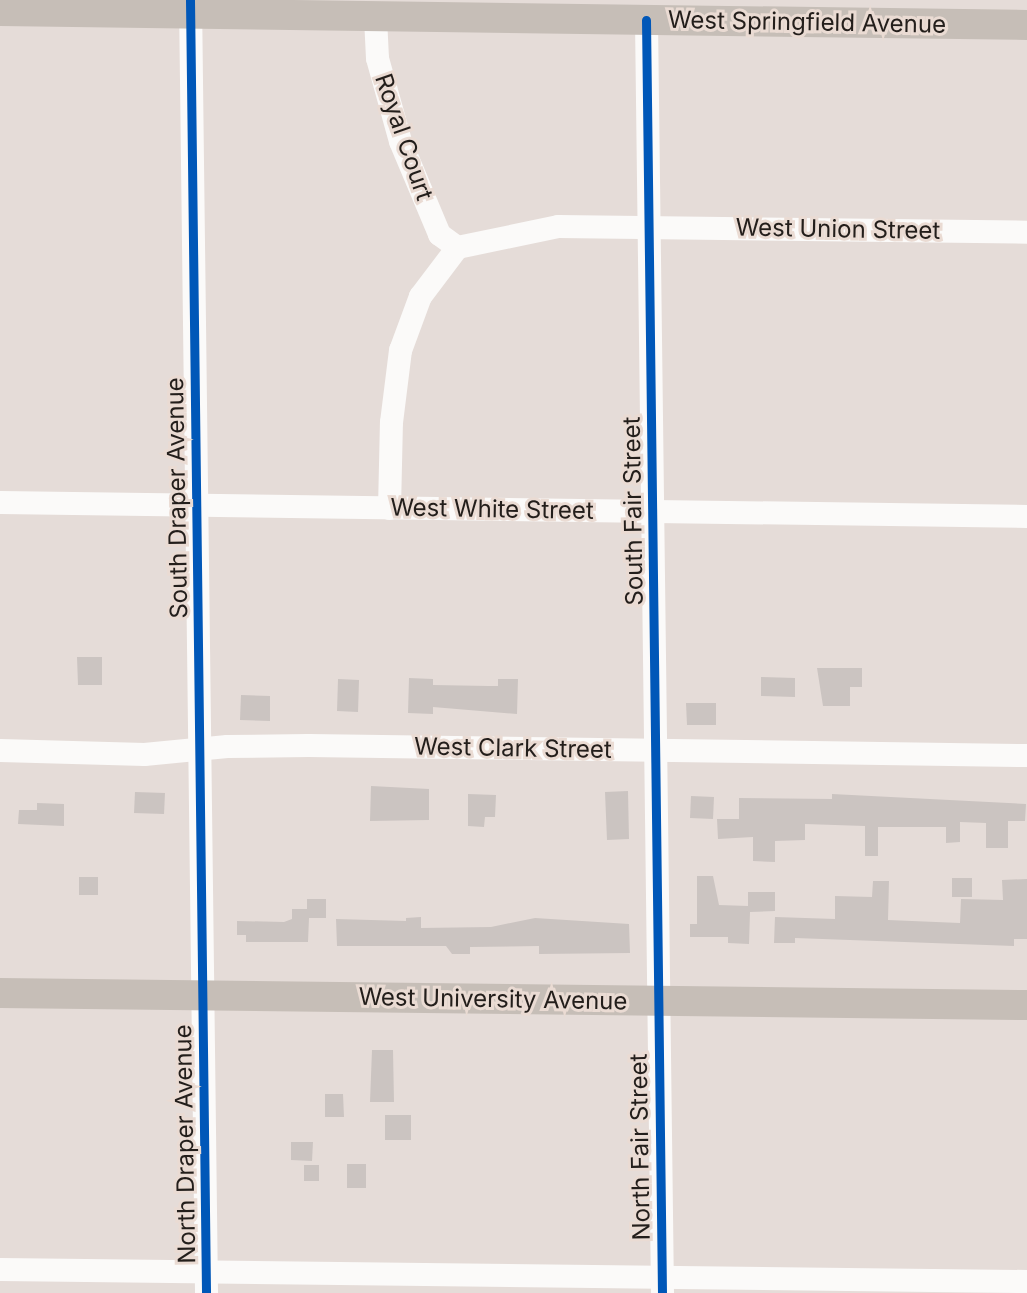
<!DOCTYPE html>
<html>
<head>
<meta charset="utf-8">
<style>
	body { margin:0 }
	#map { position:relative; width:1027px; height:1293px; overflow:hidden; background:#e5dcd8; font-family:Inter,sans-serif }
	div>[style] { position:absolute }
	.building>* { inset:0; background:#cbc4c1 }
	.minor>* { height:23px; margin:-11.5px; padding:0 11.5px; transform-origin:11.5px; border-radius:11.5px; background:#fbfaf9 }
	.major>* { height:30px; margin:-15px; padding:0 15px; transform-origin:15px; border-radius:15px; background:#c6beb7 }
	.cycleway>* { height:9px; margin:-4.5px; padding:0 4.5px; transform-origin:4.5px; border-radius:4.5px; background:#0057b8 }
	span { translate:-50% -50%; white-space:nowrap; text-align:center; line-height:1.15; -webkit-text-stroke:6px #eadbd3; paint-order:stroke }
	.street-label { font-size:24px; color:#231e1b }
</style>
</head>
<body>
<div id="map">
	<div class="building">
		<i style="clip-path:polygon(77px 657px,102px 657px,102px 685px,78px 685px)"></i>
		<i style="clip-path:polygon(817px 668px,862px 668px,862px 687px,850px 687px,850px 706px,823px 706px)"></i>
		<i style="clip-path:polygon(761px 677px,795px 678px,795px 697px,761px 696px)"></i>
		<i style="clip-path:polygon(409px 678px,433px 679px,433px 685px,489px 686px,498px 686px,498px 679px,518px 679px,517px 714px,433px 707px,433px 714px,408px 713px)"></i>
		<i style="clip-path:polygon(338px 679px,359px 680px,358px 712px,337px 711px)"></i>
		<i style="clip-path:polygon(241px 695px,270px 696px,270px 721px,240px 720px)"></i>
		<i style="clip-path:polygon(686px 703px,716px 703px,716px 725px,687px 725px)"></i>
		<i style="clip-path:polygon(371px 786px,429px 789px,429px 820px,370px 821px)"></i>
		<i style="clip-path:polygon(628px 791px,629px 839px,607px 840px,605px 792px)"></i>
		<i style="clip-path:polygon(135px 792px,165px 793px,164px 814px,134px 813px)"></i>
		<i style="clip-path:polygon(468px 794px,496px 795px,495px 817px,485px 817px,484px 827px,468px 826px)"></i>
		<i style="clip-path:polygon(832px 794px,1026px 804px,1025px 821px,1008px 821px,1008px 848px,986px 848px,986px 823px,960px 822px,960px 842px,946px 843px,946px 827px,878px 827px,878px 856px,865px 856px,865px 826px,805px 824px,805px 840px,775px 841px,775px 862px,753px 861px,753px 837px,718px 839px,717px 819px,739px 819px,739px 798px,832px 799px)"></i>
		<i style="clip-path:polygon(691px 796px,714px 797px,713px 819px,690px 818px)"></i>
		<i style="clip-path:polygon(37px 803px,64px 804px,64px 826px,18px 824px,19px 810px,37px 810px)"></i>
		<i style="clip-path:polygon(697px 876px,713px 876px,719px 905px,748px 906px,748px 892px,775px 892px,775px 911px,750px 912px,749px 944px,728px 943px,728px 937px,690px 937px,690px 924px,697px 924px)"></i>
		<i style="clip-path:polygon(79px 877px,98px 877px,98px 895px,79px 895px)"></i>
		<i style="clip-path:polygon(952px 878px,972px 878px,972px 897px,952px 897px)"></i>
		<i style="clip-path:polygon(1027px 879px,1027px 939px,1014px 939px,1014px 946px,795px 938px,795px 943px,774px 943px,775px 917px,835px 919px,835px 896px,872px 897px,873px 881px,889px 881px,888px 920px,960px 923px,961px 899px,1003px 900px,1002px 880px)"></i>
		<i style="clip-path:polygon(307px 899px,326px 899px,326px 918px,309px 918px,308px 942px,246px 942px,246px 935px,237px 935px,237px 921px,284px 922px,292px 919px,292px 909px,307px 909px)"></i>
		<i style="clip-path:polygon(421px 917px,421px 928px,491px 927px,535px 918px,629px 924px,630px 953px,539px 954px,539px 946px,470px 947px,470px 954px,452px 954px,446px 946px,337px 946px,336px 919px,406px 921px,406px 918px)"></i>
		<i style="clip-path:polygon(372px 1050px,393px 1050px,394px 1102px,370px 1102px)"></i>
		<i style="clip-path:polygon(325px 1094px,343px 1094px,344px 1117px,325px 1117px)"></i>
		<i style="clip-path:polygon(385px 1115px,411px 1115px,411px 1140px,385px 1140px)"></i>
		<i style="clip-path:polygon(291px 1142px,313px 1142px,312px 1161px,291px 1160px)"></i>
		<i style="clip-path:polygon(347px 1164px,366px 1164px,366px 1188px,347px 1188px)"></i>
		<i style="clip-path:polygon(304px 1165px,319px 1165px,319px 1181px,304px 1181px)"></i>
	</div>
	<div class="minor">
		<i style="left:190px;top:0;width:1293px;rotate:89.29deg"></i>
		<i style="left:375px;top:17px;width:41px;rotate:87.2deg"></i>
		<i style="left:377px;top:58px;width:86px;rotate:74.5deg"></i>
		<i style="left:400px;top:141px;width:101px;rotate:67.2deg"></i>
		<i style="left:439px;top:234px;width:22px;rotate:36deg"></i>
		<i style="left:646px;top:20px;width:1273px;rotate:89.28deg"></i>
		<i style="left:0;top:502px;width:1027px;rotate:0.78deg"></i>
		<i style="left:389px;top:508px;width:86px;rotate:-88.7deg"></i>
		<i style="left:391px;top:422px;width:73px;rotate:-82.9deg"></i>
		<i style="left:400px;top:350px;width:58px;rotate:-69.7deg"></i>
		<i style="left:420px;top:296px;width:61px;rotate:-52.9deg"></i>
		<i style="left:457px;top:247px;width:103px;rotate:-11.7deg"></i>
		<i style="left:558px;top:226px;width:469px;rotate:0.7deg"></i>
		<i style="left:0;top:750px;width:144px;rotate:1.6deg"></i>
		<i style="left:144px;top:754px;width:83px;rotate:-5.5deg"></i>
		<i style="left:227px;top:746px;width:81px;rotate:-0.7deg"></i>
		<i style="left:308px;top:745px;width:719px;rotate:0.8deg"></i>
		<i style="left:0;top:1269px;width:1027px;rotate:0.67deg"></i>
	</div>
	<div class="major">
		<i style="left:0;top:11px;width:1027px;rotate:0.78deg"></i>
		<i style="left:0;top:993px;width:1027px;rotate:0.67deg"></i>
	</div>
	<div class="cycleway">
		<i style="left:190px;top:0;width:1293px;rotate:89.29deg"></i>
		<i style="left:646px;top:20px;width:1273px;rotate:89.28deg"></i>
	</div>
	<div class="street-label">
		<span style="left:807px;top:22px;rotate:1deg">West Springfield Avenue</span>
		<span style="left:404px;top:137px;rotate:71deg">Royal Court</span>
		<span style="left:838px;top:229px;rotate:1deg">West Union Street</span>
		<span style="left:177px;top:498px;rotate:-91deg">South Draper Avenue</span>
		<span style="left:492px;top:509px;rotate:1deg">West White Street</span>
		<span style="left:633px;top:511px;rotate:-91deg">South Fair Street</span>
		<span style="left:513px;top:748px;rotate:1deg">West Clark Street</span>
		<span style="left:493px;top:999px;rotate:1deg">West University Avenue</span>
		<span style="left:185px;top:1144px;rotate:-91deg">North Draper Avenue</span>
		<span style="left:640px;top:1147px;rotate:-91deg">North Fair Street</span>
	</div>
</div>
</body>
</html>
